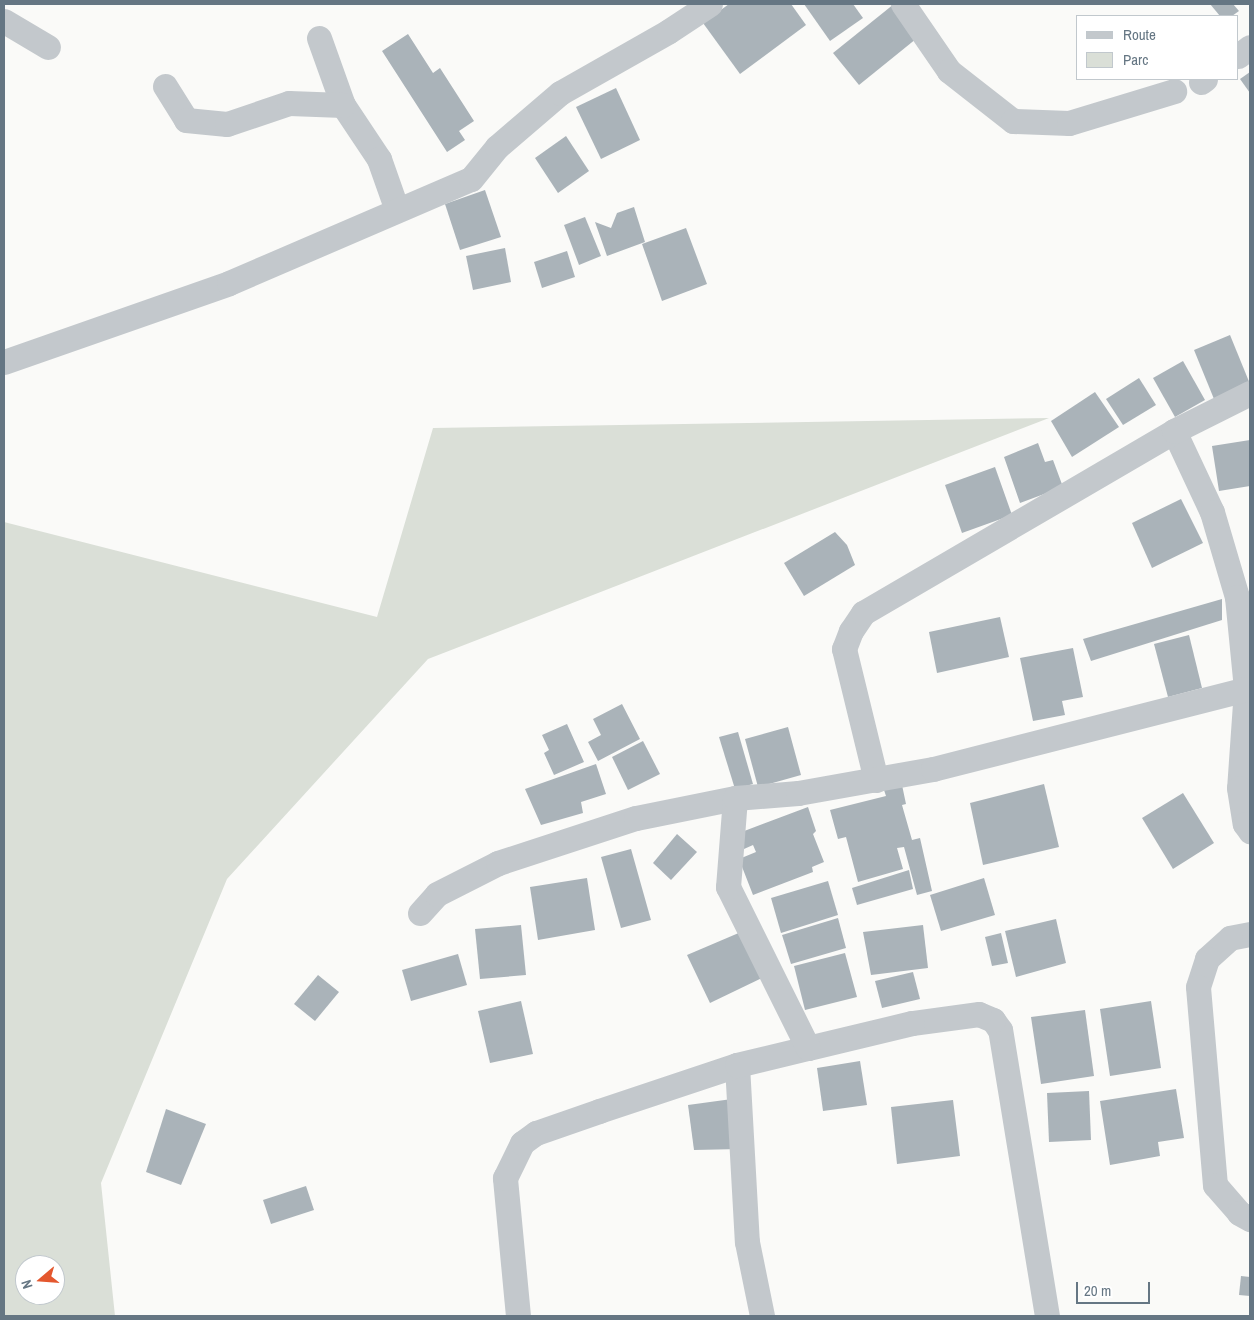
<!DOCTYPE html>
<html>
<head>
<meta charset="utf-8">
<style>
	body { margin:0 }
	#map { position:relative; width:1254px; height:1320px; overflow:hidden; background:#fafaf8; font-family:"Archivo Narrow",sans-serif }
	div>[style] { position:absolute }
	.green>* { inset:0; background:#dadfd7 }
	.building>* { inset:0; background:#aab3b9 }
	.street>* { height:25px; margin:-12.5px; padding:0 12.5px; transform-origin:12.5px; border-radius:12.5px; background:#c3c8cc }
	span { translate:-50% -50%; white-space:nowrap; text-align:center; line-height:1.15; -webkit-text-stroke:5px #fff; paint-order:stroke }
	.frame { position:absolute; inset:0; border:5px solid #657683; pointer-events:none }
	.legend { position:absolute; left:1076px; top:15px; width:162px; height:65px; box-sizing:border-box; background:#fff; border:1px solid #c1c8cd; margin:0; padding:6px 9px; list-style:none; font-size:15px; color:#657683 }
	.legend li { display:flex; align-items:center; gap:10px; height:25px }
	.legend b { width:25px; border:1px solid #c1c8cd }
	.north { position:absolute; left:15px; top:1255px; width:50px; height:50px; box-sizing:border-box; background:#fff; border:1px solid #c1c8cd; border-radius:50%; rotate:252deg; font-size:14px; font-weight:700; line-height:20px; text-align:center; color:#657683 }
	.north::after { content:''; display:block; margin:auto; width:18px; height:22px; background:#e4572e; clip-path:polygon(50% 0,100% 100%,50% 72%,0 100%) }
	.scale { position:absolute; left:1076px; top:1282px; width:74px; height:22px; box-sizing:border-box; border:2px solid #657683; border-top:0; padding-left:6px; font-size:15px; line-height:18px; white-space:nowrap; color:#657683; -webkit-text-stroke:4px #fff; paint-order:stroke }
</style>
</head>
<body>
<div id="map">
	<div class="green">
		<i style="clip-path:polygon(evenodd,1049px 418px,428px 659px,227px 879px,101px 1183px,115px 1316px,4px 1316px,4px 522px,377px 617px,433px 428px,1049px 418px,25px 1265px,55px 1265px,55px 1295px,25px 1295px,25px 1265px)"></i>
	</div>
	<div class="building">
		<i style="clip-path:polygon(729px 4px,791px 4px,806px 25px,740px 74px,703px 23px)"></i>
		<i style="clip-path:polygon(804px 4px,853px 4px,863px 18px,830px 41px)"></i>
		<i style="clip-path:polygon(894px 4px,932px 26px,859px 85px,833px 53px)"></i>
		<i style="clip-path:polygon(1210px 4px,1233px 4px,1239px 11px,1232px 16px,1220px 16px)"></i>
		<i style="clip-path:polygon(408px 34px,433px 73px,440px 68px,474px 121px,459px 131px,465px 140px,447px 152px,382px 51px)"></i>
		<i style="clip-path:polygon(1250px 72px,1250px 93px,1240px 79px)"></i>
		<i style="clip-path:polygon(616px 88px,640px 140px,601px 159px,576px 107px)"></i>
		<i style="clip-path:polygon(566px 136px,589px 171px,558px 193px,535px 158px)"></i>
		<i style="clip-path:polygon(485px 190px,501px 237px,460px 250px,445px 204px)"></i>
		<i style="clip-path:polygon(634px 207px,645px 242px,607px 256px,595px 222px,611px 228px,617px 213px)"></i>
		<i style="clip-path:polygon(585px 217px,601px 256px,579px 265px,564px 225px)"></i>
		<i style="clip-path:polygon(686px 228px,707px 284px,662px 301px,642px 244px)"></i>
		<i style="clip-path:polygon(505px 248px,511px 282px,473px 290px,466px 256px)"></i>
		<i style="clip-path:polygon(567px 251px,575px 277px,542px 288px,534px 262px)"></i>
		<i style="clip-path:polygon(1230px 335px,1250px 384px,1214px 399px,1194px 350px)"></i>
		<i style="clip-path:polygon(1183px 361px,1205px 400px,1175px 417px,1153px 378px)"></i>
		<i style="clip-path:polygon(1139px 378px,1156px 405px,1123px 425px,1106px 399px)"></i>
		<i style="clip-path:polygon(1095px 392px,1119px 427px,1072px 457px,1051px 421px)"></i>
		<i style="clip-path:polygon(1250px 440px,1250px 486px,1219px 491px,1212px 446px)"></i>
		<i style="clip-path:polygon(1038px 443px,1045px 462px,1053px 460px,1063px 487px,1020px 503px,1004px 457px)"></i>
		<i style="clip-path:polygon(995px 467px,1012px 515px,962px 533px,945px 485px)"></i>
		<i style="clip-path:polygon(1181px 499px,1203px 543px,1152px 568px,1132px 523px)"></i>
		<i style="clip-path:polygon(835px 532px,847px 545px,855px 565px,804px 596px,784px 563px)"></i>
		<i style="clip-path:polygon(1222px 599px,1222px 620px,1091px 661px,1083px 639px)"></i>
		<i style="clip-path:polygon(1000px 617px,1009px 657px,937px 673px,929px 632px)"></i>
		<i style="clip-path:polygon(1189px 635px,1202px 688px,1168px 697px,1154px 644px)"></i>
		<i style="clip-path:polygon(1073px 648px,1083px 697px,1062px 701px,1065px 715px,1033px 721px,1020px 658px)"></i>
		<i style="clip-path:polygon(622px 704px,640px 739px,598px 761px,588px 742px,601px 735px,593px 719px)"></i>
		<i style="clip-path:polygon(567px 724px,584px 762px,554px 775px,544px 753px,549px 750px,542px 735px)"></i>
		<i style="clip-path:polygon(788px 727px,801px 775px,758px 787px,745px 739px)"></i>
		<i style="clip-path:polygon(738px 732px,753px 784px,735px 789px,719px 737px)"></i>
		<i style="clip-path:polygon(643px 741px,660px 774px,628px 790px,612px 757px)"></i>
		<i style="clip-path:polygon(596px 764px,606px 794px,581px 802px,583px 813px,541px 825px,525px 789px)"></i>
		<i style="clip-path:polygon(1044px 784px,1059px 847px,983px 865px,970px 803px)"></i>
		<i style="clip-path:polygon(902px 785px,906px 804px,902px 805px,912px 840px,920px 838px,932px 891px,917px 895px,904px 847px,897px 848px,903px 869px,858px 882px,846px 837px,838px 839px,830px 810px,886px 796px,884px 790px)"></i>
		<i style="clip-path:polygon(1183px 793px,1214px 843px,1173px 869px,1142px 818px)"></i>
		<i style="clip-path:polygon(808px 807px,816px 831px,813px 834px,824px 862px,812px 867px,813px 872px,753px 895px,739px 859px,756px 852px,753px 845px,744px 849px,739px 833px)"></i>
		<i style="clip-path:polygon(677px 834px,697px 852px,671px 880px,653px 863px)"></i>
		<i style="clip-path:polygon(631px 849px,651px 920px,621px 928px,601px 857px)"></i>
		<i style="clip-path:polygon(909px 870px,913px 889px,857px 905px,852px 888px)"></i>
		<i style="clip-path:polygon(587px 878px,595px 930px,538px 940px,530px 887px)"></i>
		<i style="clip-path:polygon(984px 878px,995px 915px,941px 931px,930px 895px)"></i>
		<i style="clip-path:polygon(828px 881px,838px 915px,781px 933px,771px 898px)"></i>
		<i style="clip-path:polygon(838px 918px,846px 948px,791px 964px,782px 935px)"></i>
		<i style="clip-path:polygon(1056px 919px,1066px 963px,1016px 977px,1005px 931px)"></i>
		<i style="clip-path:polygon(521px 925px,526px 975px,480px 979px,475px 929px)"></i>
		<i style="clip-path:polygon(923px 925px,928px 968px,871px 975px,863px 932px)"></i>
		<i style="clip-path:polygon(741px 932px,764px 977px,710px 1003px,687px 955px)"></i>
		<i style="clip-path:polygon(1001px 933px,1008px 963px,992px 966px,985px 937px)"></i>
		<i style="clip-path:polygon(845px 953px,857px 997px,805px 1010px,794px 966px)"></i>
		<i style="clip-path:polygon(458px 954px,467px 985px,411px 1001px,402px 970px)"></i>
		<i style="clip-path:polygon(913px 972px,920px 999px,882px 1008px,875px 981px)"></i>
		<i style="clip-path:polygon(318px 975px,339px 992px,315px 1021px,294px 1004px)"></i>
		<i style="clip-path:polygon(521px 1001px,533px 1054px,490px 1063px,478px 1011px)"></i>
		<i style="clip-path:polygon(1151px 1001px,1161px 1068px,1110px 1076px,1100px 1009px)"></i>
		<i style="clip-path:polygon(1085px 1010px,1094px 1076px,1041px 1084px,1031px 1017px)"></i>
		<i style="clip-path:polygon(860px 1061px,867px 1105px,823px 1111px,817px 1068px)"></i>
		<i style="clip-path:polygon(1176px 1089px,1184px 1138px,1158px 1142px,1160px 1156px,1110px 1165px,1100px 1101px)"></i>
		<i style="clip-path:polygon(1089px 1091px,1091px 1140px,1049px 1142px,1047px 1093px)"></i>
		<i style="clip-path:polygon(732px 1099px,740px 1149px,694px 1150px,688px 1105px)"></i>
		<i style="clip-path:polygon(953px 1100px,960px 1156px,897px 1164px,891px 1107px)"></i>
		<i style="clip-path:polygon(166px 1109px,206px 1124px,181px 1185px,146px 1172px)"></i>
		<i style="clip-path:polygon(306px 1186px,314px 1210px,271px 1224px,263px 1200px)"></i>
		<i style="clip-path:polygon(1241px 1276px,1250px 1277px,1250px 1296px,1239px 1295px)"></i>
	</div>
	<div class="street">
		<i style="left:903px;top:4px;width:81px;rotate:55.5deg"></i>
		<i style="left:949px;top:71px;width:81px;rotate:38deg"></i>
		<i style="left:1013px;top:121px;width:56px;rotate:2deg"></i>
		<i style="left:1069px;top:123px;width:110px;rotate:-16.9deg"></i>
		<i style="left:4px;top:21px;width:51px;rotate:30.6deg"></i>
		<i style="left:319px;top:38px;width:71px;rotate:70.3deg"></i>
		<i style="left:343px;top:105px;width:65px;rotate:56.3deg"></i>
		<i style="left:379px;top:159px;width:54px;rotate:70.6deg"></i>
		<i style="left:1238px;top:56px;width:15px;rotate:-37deg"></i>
		<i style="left:1201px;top:82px;width:5px;rotate:-37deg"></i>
		<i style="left:165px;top:86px;width:40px;rotate:58deg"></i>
		<i style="left:186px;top:120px;width:41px;rotate:5.6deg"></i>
		<i style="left:227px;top:124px;width:65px;rotate:-18.7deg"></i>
		<i style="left:289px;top:103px;width:54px;rotate:2.1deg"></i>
		<i style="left:4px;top:362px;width:238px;rotate:-19.3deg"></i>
		<i style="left:229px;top:283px;width:263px;rotate:-23.3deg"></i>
		<i style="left:471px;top:179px;width:41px;rotate:-50.9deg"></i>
		<i style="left:497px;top:147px;width:83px;rotate:-40.6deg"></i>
		<i style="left:560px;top:93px;width:125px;rotate:-29.6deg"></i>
		<i style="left:669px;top:31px;width:49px;rotate:-33.4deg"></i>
		<i style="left:1174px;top:431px;width:89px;rotate:64.9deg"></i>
		<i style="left:1212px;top:512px;width:89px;rotate:73.6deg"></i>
		<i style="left:1237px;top:597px;width:92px;rotate:84.4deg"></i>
		<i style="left:1246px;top:689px;width:99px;rotate:94deg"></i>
		<i style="left:1239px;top:788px;width:36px;rotate:81deg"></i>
		<i style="left:1245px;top:824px;width:9px;rotate:54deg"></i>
		<i style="left:876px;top:780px;width:135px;rotate:-103.7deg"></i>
		<i style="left:844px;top:649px;width:19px;rotate:-69deg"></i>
		<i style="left:851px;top:631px;width:22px;rotate:-56deg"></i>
		<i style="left:863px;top:613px;width:360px;rotate:-30.3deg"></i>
		<i style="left:1174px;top:431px;width:85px;rotate:-26.6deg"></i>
		<i style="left:420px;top:913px;width:25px;rotate:-48deg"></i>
		<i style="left:437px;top:894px;width:68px;rotate:-26.9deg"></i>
		<i style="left:498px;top:863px;width:145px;rotate:-18.1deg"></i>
		<i style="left:636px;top:818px;width:101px;rotate:-11.4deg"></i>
		<i style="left:1250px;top:934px;width:20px;rotate:169deg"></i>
		<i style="left:1230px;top:938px;width:31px;rotate:138deg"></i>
		<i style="left:1207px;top:959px;width:29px;rotate:108deg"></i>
		<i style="left:1198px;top:987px;width:199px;rotate:85.1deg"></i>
		<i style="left:1215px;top:1185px;width:37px;rotate:49deg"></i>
		<i style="left:1239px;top:1213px;width:13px;rotate:29deg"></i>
		<i style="left:737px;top:1065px;width:177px;rotate:86.8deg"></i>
		<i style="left:747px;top:1242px;width:76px;rotate:78.5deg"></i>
		<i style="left:518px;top:1316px;width:139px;rotate:-95.4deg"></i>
		<i style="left:505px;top:1178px;width:39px;rotate:-64deg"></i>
		<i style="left:522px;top:1143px;width:17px;rotate:-36deg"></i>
		<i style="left:536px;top:1133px;width:67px;rotate:-19.2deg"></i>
		<i style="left:599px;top:1111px;width:145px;rotate:-18.4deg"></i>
		<i style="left:737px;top:1065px;width:73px;rotate:-13.5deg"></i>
		<i style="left:1047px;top:1316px;width:290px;rotate:-99.3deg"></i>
		<i style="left:1000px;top:1030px;width:12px;rotate:-125deg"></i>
		<i style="left:993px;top:1020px;width:15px;rotate:-157deg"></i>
		<i style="left:979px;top:1014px;width:68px;rotate:172.3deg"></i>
		<i style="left:912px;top:1023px;width:107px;rotate:166.5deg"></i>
		<i style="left:808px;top:1048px;width:180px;rotate:-116.4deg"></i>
		<i style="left:728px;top:887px;width:89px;rotate:-85.5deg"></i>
		<i style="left:735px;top:798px;width:63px;rotate:-4.5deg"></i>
		<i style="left:798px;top:793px;width:137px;rotate:-10.1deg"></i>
		<i style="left:933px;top:769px;width:323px;rotate:-14.3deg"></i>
	</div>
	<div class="frame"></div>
	<ul class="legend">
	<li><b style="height:6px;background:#c3c8cc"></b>Route</li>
	<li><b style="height:14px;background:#dadfd7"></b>Parc</li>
	</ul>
	<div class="north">N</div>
	<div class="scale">20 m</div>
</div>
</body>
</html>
